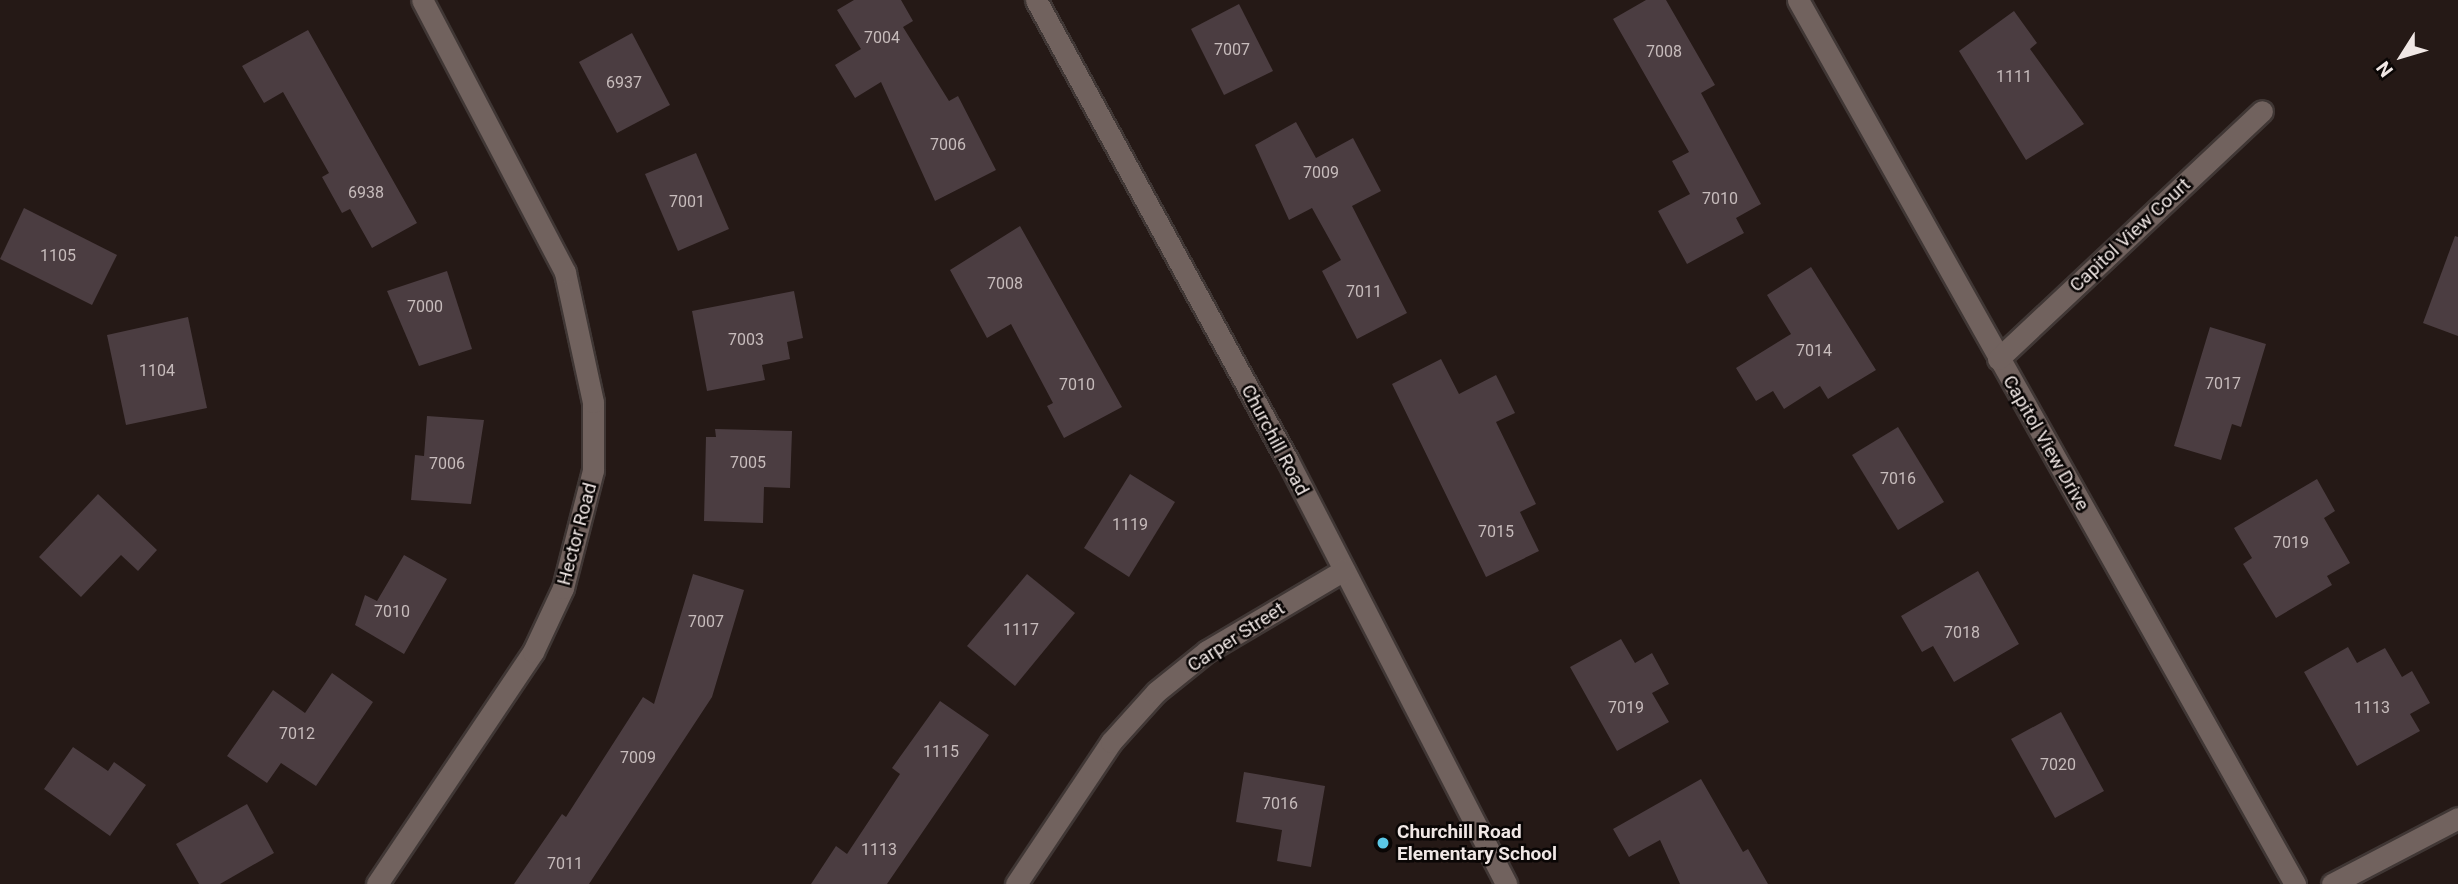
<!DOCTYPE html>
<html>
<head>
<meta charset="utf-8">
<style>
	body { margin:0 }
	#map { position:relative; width:2458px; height:884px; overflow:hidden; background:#251916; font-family:Roboto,sans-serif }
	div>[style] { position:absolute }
	.building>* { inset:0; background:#4b3d41 }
	.roads { filter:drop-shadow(2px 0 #403735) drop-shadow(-2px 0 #403735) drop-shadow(0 2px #403735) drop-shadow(0 -2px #403735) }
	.minor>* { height:21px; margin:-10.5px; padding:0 10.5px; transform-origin:10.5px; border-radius:10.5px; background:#71625e }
	.dots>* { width:19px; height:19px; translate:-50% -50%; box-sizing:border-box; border:4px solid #0a0605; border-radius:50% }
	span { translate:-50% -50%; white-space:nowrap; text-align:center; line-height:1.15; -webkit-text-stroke:5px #0a0605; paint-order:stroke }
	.number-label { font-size:16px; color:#c7bcbc }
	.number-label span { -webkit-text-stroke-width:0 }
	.street-label { font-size:19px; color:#f0e7e5 }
	.poi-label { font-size:19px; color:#f0e7e5; font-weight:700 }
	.left { translate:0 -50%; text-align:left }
	.north { position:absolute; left:2367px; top:21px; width:70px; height:70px; -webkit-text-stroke:5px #0a0605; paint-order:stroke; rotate:233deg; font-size:19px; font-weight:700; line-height:28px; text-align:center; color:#f0e7e5 }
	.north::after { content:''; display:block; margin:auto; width:24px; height:32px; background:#f0e7e5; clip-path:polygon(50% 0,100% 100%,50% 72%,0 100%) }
</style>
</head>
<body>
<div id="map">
	<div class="building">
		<i style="clip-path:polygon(854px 0,901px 0,913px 21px,903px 27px,949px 101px,958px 96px,996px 170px,935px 201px,881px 82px,855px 98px,835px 65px,861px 49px,837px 10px)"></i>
		<i style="clip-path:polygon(1646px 0,1666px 0,1715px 85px,1701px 93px,1761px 204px,1736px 218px,1744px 233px,1687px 264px,1658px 211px,1690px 194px,1672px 161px,1689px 152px,1613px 19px)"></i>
		<i style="clip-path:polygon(1239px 4px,1273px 71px,1224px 95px,1191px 29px)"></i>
		<i style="clip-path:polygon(2014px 11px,2037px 43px,2030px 49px,2084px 124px,2026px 160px,1959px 51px)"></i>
		<i style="clip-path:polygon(308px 30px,417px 223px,372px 248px,350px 209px,342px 213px,322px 177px,329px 173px,283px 92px,264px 103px,242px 66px)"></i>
		<i style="clip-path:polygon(632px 33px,670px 105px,617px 133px,579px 62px)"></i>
		<i style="clip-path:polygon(1296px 122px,1316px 158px,1353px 138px,1381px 191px,1352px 206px,1407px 313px,1357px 339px,1322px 271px,1341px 260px,1312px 208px,1289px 220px,1255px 145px)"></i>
		<i style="clip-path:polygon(696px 153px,729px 229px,678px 251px,645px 174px)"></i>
		<i style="clip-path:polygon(24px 208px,117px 255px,92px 305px,0 259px)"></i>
		<i style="clip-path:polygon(1020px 226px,1122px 407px,1064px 438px,1047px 406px,1053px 403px,1011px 324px,987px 338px,950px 270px)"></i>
		<i style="clip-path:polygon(2455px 236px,2458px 237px,2458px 336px,2423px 323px)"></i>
		<i style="clip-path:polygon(1811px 267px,1876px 370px,1828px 399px,1820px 386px,1784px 409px,1773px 391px,1756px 401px,1736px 368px,1791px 334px,1767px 295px)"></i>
		<i style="clip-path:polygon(447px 271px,472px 349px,419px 366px,387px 291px)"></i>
		<i style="clip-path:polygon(794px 291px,803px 338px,787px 342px,790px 359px,762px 365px,765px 380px,707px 391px,692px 311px)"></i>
		<i style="clip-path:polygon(188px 317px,207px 408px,126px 425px,107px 335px)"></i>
		<i style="clip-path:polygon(2210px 327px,2266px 344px,2241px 427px,2232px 424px,2221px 460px,2174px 446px)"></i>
		<i style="clip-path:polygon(1441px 359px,1459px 394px,1496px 375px,1515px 413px,1496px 422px,1536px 504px,1520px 512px,1539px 551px,1486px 577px,1392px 384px)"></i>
		<i style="clip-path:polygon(427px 416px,484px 420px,471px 504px,411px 500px,415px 455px,424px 456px)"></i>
		<i style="clip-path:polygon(1898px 427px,1944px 502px,1898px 530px,1852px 455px)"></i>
		<i style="clip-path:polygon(715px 429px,792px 431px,790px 488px,764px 487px,763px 523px,704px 521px,706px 437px,716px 437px)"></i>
		<i style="clip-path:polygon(1130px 474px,1175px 502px,1129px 577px,1084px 548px)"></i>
		<i style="clip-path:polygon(2317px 479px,2335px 511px,2324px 518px,2350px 563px,2327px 576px,2332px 585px,2276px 618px,2243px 564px,2252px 558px,2234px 528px)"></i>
		<i style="clip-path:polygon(98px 494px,157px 550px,138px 571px,121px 555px,81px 597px,39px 557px)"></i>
		<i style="clip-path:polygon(404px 555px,447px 579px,404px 654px,355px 625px,365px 595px,377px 601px)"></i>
		<i style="clip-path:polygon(1978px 571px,2019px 644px,1954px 682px,1933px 646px,1922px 652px,1901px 616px)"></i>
		<i style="clip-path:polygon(693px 574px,744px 590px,712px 697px,589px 884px,514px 884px,562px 814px,566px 817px,643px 697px,654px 704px)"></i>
		<i style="clip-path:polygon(1027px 574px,1075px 613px,1015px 686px,967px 646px)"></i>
		<i style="clip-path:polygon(1621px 639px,1635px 663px,1652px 653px,1669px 684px,1652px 693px,1669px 722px,1617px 751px,1570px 667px)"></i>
		<i style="clip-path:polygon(2348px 647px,2357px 663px,2385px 648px,2402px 677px,2412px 671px,2430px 703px,2410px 714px,2420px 731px,2357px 766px,2304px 672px)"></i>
		<i style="clip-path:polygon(332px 673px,373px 702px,316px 786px,281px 763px,267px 783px,227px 756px,273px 690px,305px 713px)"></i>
		<i style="clip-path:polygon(940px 701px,989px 735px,887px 884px,811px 884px,836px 846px,847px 854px,900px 774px,892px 768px)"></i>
		<i style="clip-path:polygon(2061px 712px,2104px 791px,2055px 818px,2011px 739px)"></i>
		<i style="clip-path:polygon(73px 747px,108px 771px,114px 762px,146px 785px,110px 836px,44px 789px)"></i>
		<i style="clip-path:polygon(1244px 772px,1325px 786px,1311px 867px,1277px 861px,1282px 830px,1236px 822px)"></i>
		<i style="clip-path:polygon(1701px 779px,1743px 852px,1748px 849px,1768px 884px,1680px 884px,1660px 840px,1629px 857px,1613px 829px)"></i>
		<i style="clip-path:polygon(247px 804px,274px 853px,220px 884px,199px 884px,176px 844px)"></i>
	</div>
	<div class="roads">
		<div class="minor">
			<i style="left:1036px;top:0;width:525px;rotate:61.34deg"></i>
			<i style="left:1288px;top:461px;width:476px;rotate:62.7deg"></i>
			<i style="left:1798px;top:0;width:1014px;rotate:60.65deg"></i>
			<i style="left:1998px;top:359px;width:362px;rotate:-43.2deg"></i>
			<i style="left:377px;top:884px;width:280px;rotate:-56.1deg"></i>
			<i style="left:533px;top:652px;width:71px;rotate:-64.9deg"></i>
			<i style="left:563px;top:588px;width:122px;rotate:-75.7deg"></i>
			<i style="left:593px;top:470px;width:68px;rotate:-90deg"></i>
			<i style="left:593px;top:402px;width:133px;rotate:-102.2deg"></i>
			<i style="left:565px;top:272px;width:307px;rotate:-117.7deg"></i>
			<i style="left:1016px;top:884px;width:171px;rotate:-56.2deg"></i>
			<i style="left:1111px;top:742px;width:67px;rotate:-48deg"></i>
			<i style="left:1156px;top:692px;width:65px;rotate:-38.8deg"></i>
			<i style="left:1207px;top:651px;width:159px;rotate:-30.6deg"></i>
			<i style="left:2332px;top:884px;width:142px;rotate:-27.6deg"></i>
		</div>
	</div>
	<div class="dots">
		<i style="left:1383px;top:843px;background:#5bc8e7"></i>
	</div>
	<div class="number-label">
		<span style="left:882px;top:38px">7004</span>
		<span style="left:1232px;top:50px">7007</span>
		<span style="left:1664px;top:52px">7008</span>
		<span style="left:2014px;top:77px">1111</span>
		<span style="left:624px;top:83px">6937</span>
		<span style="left:948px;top:145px">7006</span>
		<span style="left:1321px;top:173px">7009</span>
		<span style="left:366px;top:193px">6938</span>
		<span style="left:1720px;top:199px">7010</span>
		<span style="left:687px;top:202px">7001</span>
		<span style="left:58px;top:256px">1105</span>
		<span style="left:1005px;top:284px">7008</span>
		<span style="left:1364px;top:292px">7011</span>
		<span style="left:425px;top:307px">7000</span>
		<span style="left:746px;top:340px">7003</span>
		<span style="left:1814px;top:351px">7014</span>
		<span style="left:157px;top:371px">1104</span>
		<span style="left:2223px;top:384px">7017</span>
		<span style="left:1077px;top:385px">7010</span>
		<span style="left:748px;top:463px">7005</span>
		<span style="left:447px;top:464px">7006</span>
		<span style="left:1898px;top:479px">7016</span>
		<span style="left:1130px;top:525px">1119</span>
		<span style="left:1496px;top:532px">7015</span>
		<span style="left:2291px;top:543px">7019</span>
		<span style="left:392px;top:612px">7010</span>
		<span style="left:706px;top:622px">7007</span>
		<span style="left:1021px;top:630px">1117</span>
		<span style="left:1962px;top:633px">7018</span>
		<span style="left:1626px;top:708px">7019</span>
		<span style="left:2372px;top:708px">1113</span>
		<span style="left:297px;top:734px">7012</span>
		<span style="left:941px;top:752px">1115</span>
		<span style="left:638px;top:758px">7009</span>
		<span style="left:2058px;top:765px">7020</span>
		<span style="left:1280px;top:804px">7016</span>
		<span style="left:879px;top:850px">1113</span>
		<span style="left:565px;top:864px">7011</span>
	</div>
	<div class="street-label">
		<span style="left:2130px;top:235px;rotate:-43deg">Capitol View Court</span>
		<span style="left:1275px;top:440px;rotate:62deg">Churchill Road</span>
		<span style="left:2046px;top:443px;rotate:60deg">Capitol View Drive</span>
		<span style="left:577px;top:534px;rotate:-75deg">Hector Road</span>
		<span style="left:1236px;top:637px;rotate:-33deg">Carper Street</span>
	</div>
	<div class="poi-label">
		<span class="left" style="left:1397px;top:843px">Churchill Road<br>Elementary School</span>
	</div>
	<div class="north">N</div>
</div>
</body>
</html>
